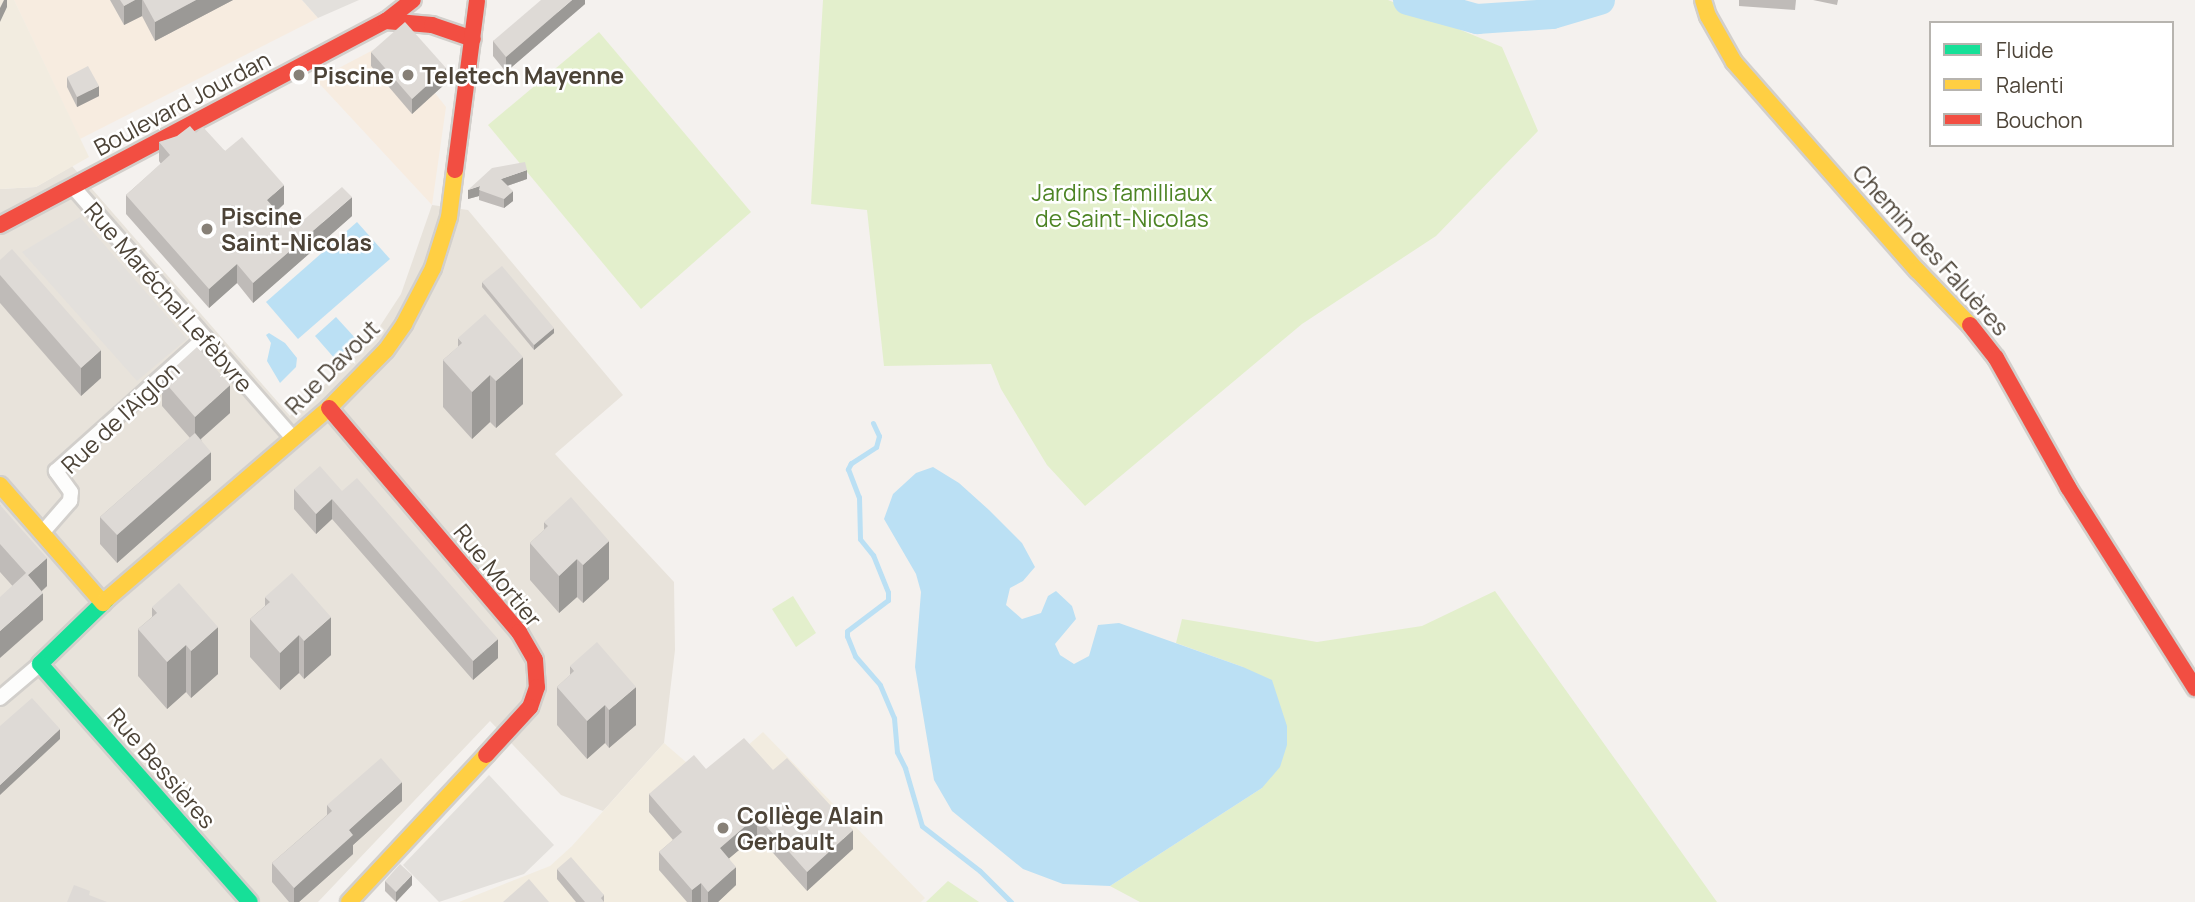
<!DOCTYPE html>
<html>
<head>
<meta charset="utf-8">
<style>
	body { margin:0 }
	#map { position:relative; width:2195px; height:902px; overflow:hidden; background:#f4f1ee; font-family:Manrope,sans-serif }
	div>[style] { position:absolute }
	.residential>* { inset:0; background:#e8e3db }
	.commercial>* { inset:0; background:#f7ece0 }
	.education>* { inset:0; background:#f2ece0 }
	.green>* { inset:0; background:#e3efcc }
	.parking>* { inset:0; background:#e3e0dc }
	.water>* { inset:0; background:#bbe0f4 }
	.stream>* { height:5px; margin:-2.5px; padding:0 2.5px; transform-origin:2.5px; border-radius:2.5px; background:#bbe0f4 }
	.river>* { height:30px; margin:-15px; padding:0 15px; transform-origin:15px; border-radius:15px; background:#bbe0f4 }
	.roads { filter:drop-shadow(2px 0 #d2cfcb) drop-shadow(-2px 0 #d2cfcb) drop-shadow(0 2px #d2cfcb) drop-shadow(0 -2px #d2cfcb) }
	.street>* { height:14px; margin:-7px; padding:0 7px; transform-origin:7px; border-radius:7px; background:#fdfdfc }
	.fast>* { height:16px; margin:-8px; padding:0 8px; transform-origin:8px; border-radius:8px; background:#16e098 }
	.slow>* { height:16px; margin:-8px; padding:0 8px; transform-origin:8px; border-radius:8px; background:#ffcf43 }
	.jam>* { height:16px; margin:-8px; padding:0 8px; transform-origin:8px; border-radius:8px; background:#f24e42 }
	.wall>* { inset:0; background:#bfbbb8 }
	.shaded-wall>* { inset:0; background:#9b9996 }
	.building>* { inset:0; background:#dedad6 }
	.dots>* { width:19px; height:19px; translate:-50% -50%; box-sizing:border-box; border:4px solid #fff; border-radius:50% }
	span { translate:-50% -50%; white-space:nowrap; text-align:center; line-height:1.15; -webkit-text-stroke:5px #fff; paint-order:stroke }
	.poi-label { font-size:23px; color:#4c4337; font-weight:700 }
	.left { translate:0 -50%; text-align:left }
	.street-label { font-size:23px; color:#4c4337 }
	.park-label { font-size:23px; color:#4d8424 }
	.legend { position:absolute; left:1929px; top:21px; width:245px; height:126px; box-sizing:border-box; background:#fff; border:2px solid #b7b4af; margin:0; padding:9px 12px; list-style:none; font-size:21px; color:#4c4337 }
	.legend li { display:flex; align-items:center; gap:14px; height:35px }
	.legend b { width:35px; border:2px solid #b7b4af }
</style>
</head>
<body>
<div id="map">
	<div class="residential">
		<i style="clip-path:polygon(72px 166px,290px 416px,367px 346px,401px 294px,432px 205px,468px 210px,623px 395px,555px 454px,674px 582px,675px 650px,664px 743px,603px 811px,561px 795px,490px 721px,318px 902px,0 902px,0 189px,36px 187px)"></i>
	</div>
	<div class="commercial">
		<i style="clip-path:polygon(14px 0,302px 0,318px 18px,80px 139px)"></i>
		<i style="clip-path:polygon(405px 36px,446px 83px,435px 93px,446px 107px,432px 205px,316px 80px,394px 39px)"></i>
	</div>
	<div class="education">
		<i style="clip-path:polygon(0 0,14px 0,89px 157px,36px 187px,0 189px)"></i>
		<i style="clip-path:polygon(763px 732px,925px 898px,921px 902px,459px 902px,550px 866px,572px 846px,664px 743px,708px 781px)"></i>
	</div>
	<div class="green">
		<i style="clip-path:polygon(823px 0,1388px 0,1502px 47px,1538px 131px,1436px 236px,1302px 324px,1085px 506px,1047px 465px,1001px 389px,991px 364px,884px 366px,867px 210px,811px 204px)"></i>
		<i style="clip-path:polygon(599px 32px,751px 212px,641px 309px,488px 125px)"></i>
		<i style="clip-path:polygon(1495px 591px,1717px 902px,1140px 902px,1110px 886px,1262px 788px,1243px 667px,1176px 643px,1182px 619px,1317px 642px,1422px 626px)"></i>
		<i style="clip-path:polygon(793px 596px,816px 633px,796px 647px,772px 609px)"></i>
		<i style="clip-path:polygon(948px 881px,979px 902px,926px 902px)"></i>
	</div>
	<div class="parking">
		<i style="clip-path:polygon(302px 0,359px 0,318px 18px)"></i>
		<i style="clip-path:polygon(80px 217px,187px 339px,137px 381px,22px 252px)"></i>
		<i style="clip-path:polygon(489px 775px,554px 845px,524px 874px,439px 902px,403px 865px)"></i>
	</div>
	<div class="water">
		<i style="clip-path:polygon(357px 222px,390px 259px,298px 339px,266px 302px)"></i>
		<i style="clip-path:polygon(336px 317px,357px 340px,335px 359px,315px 336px)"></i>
		<i style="clip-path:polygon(269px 333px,285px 343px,297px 358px,296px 367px,280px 383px,267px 361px,271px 343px,266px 335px)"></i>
		<i style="clip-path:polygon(933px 467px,959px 483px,989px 510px,1022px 543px,1035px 567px,1023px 581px,1010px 588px,1006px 605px,1022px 619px,1041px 613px,1048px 596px,1056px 591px,1072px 606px,1076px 619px,1055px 644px,1060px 655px,1074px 664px,1089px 656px,1098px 625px,1119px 623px,1243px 667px,1272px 680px,1287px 726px,1287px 745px,1280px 767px,1262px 788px,1110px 886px,1063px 884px,1023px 869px,952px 811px,934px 780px,915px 667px,921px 592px,916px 574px,884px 519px,893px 494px,916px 473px)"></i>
	</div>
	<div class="stream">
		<i style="left:873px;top:423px;width:14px;rotate:65deg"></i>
		<i style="left:879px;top:436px;width:11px;rotate:105deg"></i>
		<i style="left:876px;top:447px;width:30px;rotate:147deg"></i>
		<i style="left:851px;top:463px;width:7px;rotate:117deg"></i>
		<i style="left:848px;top:469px;width:30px;rotate:69deg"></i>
		<i style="left:859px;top:497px;width:42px;rotate:88.6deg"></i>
		<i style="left:860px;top:539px;width:21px;rotate:51deg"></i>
		<i style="left:873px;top:555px;width:40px;rotate:68deg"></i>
		<i style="left:888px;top:592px;width:8px;rotate:90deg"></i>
		<i style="left:888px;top:600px;width:51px;rotate:142.9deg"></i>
		<i style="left:847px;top:631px;width:5px;rotate:90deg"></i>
		<i style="left:847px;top:636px;width:22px;rotate:68deg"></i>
		<i style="left:855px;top:656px;width:38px;rotate:49deg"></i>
		<i style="left:880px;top:685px;width:36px;rotate:67deg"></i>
		<i style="left:894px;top:718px;width:34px;rotate:85deg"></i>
		<i style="left:897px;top:752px;width:18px;rotate:63deg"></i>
		<i style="left:905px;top:768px;width:60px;rotate:73.7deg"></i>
		<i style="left:922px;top:826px;width:73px;rotate:37.8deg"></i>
		<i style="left:980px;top:871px;width:44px;rotate:45deg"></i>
	</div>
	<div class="river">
		<i style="left:1408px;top:0;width:72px;rotate:15.4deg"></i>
		<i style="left:1477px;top:19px;width:75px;rotate:-3.8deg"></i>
		<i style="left:1552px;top:14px;width:50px;rotate:-16.3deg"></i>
	</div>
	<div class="roads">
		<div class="street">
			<i style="left:74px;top:188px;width:331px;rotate:48.8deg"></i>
			<i style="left:42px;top:533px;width:43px;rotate:-48.8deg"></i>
			<i style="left:70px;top:501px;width:9px;rotate:-84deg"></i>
			<i style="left:71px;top:492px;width:26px;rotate:-126deg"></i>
			<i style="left:56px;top:471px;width:200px;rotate:-41.8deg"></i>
			<i style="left:0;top:698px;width:52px;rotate:-40.4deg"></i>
		</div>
		<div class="fast">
			<i style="left:107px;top:599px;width:93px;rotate:135.9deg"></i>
			<i style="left:40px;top:664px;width:317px;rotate:48.6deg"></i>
		</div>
		<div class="slow">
			<i style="left:1703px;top:0;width:17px;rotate:73deg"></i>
			<i style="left:1708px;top:16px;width:53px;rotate:60.5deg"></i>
			<i style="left:1734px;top:62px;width:277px;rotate:48.7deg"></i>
			<i style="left:1917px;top:270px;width:76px;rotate:46.1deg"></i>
			<i style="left:0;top:485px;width:157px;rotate:48.9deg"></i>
			<i style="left:107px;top:599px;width:293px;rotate:-40.7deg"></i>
			<i style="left:329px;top:408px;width:81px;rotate:-45.5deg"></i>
			<i style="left:386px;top:350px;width:32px;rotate:-55deg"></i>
			<i style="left:404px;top:324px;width:63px;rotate:-62.6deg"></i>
			<i style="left:433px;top:268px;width:53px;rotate:-72.6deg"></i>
			<i style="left:449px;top:217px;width:47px;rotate:-82.7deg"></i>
			<i style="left:349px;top:902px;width:201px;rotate:-47deg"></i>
		</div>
		<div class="jam">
			<i style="left:386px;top:21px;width:46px;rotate:5deg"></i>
			<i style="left:432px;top:25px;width:43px;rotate:18.9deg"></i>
			<i style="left:455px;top:170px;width:171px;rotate:-82.6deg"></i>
			<i style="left:0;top:225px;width:437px;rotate:-27.9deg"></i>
			<i style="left:386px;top:21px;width:34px;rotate:-38deg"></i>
			<i style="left:1970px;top:325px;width:42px;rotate:51.8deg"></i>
			<i style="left:1996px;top:358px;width:148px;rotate:60.8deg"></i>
			<i style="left:2068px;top:487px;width:238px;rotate:57.7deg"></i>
			<i style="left:329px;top:408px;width:294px;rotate:49.7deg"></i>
			<i style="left:519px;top:632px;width:32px;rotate:60deg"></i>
			<i style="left:535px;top:660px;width:27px;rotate:86deg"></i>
			<i style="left:537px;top:687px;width:21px;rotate:109deg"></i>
			<i style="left:530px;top:707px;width:65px;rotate:132.5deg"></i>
		</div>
	</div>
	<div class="wall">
		<i style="clip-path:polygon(110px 0,233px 0,155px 41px,142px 16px,124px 25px)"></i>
		<i style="clip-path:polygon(585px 0,585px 4px,506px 72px,493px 56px,493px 41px)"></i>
		<i style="clip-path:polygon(1739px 0,1796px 0,1795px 10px,1739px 6px)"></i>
		<i style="clip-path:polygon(1813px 0,1838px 0,1837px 5px)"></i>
		<i style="clip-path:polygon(371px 52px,446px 83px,412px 114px,371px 66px)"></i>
		<i style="clip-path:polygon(67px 77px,99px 96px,77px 107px,67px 87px)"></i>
		<i style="clip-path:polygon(196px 133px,225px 151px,284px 204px,277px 211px,293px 229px,352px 216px,253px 303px,237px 283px,209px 308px,126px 214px,126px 195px,161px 164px,159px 161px,159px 142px)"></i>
		<i style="clip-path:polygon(527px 179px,507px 186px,513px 201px,504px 208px,479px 200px,479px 196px,468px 199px,468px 190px)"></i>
		<i style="clip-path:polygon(0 260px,101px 378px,81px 396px,0 303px)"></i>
		<i style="clip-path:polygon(482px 282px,554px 333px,534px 350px,482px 287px)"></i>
		<i style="clip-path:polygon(458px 338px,523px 404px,496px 428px,490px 422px,472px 439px,443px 407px,443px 360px,458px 347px)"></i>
		<i style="clip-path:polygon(162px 379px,230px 413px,201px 439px,211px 480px,117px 563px,100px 544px,100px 517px,190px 438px,162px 406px)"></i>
		<i style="clip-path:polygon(294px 489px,342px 491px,498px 658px,473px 680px,332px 519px,316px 534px,294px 509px)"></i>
		<i style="clip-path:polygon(0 505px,47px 586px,42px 591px,43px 620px,0 572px)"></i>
		<i style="clip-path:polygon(544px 522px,609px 579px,583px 603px,577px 597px,559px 613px,530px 580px,530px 543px,544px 530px)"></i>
		<i style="clip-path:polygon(265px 597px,331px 655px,304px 679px,299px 673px,280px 690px,250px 657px,250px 619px,265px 606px)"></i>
		<i style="clip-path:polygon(152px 607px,218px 674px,191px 698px,186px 692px,167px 709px,138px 676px,138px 629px,152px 617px)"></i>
		<i style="clip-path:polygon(570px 666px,636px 725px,609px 748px,605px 743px,587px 759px,557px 725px,557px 687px,570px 675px)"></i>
		<i style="clip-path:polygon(706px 769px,773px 770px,853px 849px,807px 891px,757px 835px,729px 858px,736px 885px,718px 902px,687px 902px,659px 870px,659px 852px,673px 840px,649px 812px,649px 794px)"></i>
		<i style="clip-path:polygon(402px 801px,353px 845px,353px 854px,299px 902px,289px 902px,272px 882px,272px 863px,327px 815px,327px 805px)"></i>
		<i style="clip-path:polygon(557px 869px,604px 895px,604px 902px,576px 902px,557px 879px)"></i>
		<i style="clip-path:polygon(385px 881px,412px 885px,396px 902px,385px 891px)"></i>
	</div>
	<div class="shaded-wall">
		<i style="clip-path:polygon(4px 0,7px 0,7px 7px,0 22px,0 8px)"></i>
		<i style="clip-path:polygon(135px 0,142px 0,142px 16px,124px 25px,124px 6px)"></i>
		<i style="clip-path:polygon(196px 0,233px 0,155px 41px,155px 22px)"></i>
		<i style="clip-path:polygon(572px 0,585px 0,585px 4px,506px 72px,506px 57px)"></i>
		<i style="clip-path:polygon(446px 68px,446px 83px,412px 114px,412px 99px)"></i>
		<i style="clip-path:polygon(99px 86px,99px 96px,77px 107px,77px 97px)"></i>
		<i style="clip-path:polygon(527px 170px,527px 179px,501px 188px,501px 179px)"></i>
		<i style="clip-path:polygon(284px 185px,284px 204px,267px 219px,267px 200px)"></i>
		<i style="clip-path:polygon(480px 186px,479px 196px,468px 199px,468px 190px)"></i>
		<i style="clip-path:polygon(513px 191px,513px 201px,504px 208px,504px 199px)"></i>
		<i style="clip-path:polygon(352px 197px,352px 216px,253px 303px,253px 283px)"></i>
		<i style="clip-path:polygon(237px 264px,237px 283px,209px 308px,209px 289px)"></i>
		<i style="clip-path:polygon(554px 328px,554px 333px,534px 350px,534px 345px)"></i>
		<i style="clip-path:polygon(101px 350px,101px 378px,81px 396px,81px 368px)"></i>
		<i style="clip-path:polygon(523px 357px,523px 404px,496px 428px,496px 381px)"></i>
		<i style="clip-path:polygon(490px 375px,490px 422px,472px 439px,472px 392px)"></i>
		<i style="clip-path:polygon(230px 385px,230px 413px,195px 444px,195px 417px)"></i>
		<i style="clip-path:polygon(211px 452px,211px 480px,117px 563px,117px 535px)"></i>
		<i style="clip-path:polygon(332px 499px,332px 519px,316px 534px,316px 514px)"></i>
		<i style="clip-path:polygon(609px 541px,609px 579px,583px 603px,583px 565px)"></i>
		<i style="clip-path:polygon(47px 558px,47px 586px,28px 603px,28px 575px)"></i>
		<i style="clip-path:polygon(577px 559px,577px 597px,559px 613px,559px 576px)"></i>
		<i style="clip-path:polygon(43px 593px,43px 620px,0 658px,0 631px)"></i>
		<i style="clip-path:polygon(331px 617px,331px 655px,304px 679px,304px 641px)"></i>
		<i style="clip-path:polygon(218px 627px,218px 674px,191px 698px,191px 651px)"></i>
		<i style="clip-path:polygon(299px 635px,299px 673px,280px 690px,280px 653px)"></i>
		<i style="clip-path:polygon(498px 639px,498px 658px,473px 680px,473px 661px)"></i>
		<i style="clip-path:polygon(186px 645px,186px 692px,167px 709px,167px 662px)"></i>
		<i style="clip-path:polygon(636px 687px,636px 725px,609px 748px,609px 710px)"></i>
		<i style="clip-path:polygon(605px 705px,605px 743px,587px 759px,587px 721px)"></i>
		<i style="clip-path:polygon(60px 729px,60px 739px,0 795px,0 785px)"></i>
		<i style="clip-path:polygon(402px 782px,402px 801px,353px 845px,353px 854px,299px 902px,294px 902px,294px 888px,349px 830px)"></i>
		<i style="clip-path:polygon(757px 816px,757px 835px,720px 866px,720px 848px)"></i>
		<i style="clip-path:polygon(853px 830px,853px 849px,807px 891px,807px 872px)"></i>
		<i style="clip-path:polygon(736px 867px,736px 885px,718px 902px,708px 902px,708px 892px)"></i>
		<i style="clip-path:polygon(412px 875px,412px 885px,396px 902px,396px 892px)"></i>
		<i style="clip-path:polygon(701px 883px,701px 902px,692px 902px,692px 890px)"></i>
	</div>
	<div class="building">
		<i style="clip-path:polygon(120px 0,135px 0,124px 6px)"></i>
		<i style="clip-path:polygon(143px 0,196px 0,155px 22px)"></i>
		<i style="clip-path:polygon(541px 0,572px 0,506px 57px,493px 41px)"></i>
		<i style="clip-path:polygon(405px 22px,446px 68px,412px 99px,371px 52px)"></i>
		<i style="clip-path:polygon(88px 66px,99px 86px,77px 97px,67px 77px)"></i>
		<i style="clip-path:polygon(190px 126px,196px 133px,203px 127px,225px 151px,242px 137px,284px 185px,267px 200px,293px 229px,342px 187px,352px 197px,253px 283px,237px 264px,209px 289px,126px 195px,170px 155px,159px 142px,177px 136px)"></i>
		<i style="clip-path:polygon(525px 162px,527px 170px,501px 179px,513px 191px,504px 199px,479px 190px,480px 186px,468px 190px,492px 168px)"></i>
		<i style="clip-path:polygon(12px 249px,101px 350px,81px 368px,0 275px,0 260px)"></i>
		<i style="clip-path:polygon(502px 266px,554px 328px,534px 345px,482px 282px)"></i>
		<i style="clip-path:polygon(485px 314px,523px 357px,496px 381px,490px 375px,472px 392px,443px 360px,462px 343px,458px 338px)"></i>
		<i style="clip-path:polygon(197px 347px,230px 385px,195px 417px,162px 379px)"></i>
		<i style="clip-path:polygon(195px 433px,211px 452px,117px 535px,100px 517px)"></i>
		<i style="clip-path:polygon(320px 466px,342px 491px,357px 478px,498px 639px,473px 661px,332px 499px,316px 514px,294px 489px)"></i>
		<i style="clip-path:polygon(571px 497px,609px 541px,583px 565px,577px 559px,559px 576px,530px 543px,548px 526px,544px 522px)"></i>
		<i style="clip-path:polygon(0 505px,47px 558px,28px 575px,43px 593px,0 631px,0 597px,26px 573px,0 544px)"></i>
		<i style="clip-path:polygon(292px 573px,331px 617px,304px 641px,299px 635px,280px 653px,250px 619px,270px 602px,265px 597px)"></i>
		<i style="clip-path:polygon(179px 583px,218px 627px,191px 651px,186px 645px,167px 662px,138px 629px,157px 613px,152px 607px)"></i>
		<i style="clip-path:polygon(597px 642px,636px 687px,609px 710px,605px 705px,587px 721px,557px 687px,574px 671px,570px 666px)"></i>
		<i style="clip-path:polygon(32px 698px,60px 729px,0 785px,0 726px)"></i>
		<i style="clip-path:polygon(744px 738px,773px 770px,787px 758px,853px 830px,807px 872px,757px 816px,720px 848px,736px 867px,708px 892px,701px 883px,692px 890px,659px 852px,682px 832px,649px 794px,694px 755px,706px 769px)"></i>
		<i style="clip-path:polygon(381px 758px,402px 782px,349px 830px,353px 835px,294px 888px,272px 863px,332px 811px,327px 805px)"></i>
		<i style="clip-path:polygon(571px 857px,604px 895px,601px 898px,604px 902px,585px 902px,557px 869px)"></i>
		<i style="clip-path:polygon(400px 864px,412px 875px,396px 892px,385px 881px)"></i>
		<i style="clip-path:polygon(529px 879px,549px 902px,503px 902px)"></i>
		<i style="clip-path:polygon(74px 885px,90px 891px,89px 895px,107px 902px,67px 902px)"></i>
	</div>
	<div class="dots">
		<i style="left:299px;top:75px;background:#878077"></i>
		<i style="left:408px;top:75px;background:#878077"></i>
		<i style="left:207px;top:229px;background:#878077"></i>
		<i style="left:723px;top:828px;background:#878077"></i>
	</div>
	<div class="poi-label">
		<span class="left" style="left:313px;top:75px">Piscine</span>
		<span class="left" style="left:422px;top:75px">Teletech Mayenne</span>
		<span class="left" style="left:221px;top:229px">Piscine<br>Saint-Nicolas</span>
		<span class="left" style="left:737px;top:828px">Collège Alain<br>Gerbault</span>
	</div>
	<div class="street-label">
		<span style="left:182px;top:103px;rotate:-28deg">Boulevard Jourdan</span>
		<span style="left:1931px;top:250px;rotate:48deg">Chemin des Faluères</span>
		<span style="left:169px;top:297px;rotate:49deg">Rue Maréchal Lefèbvre</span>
		<span style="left:332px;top:367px;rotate:-45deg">Rue Davout</span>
		<span style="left:120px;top:417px;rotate:-43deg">Rue de l'Aiglon</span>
		<span style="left:498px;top:575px;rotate:51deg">Rue Mortier</span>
		<span style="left:162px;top:768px;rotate:49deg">Rue Bessières</span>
	</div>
	<div class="park-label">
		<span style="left:1122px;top:205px">Jardins familliaux<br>de Saint-Nicolas</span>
	</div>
	<ul class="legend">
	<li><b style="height:9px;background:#16e098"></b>Fluide</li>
	<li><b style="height:9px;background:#ffcf43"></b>Ralenti</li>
	<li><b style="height:9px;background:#f24e42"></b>Bouchon</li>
	</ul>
</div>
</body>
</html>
